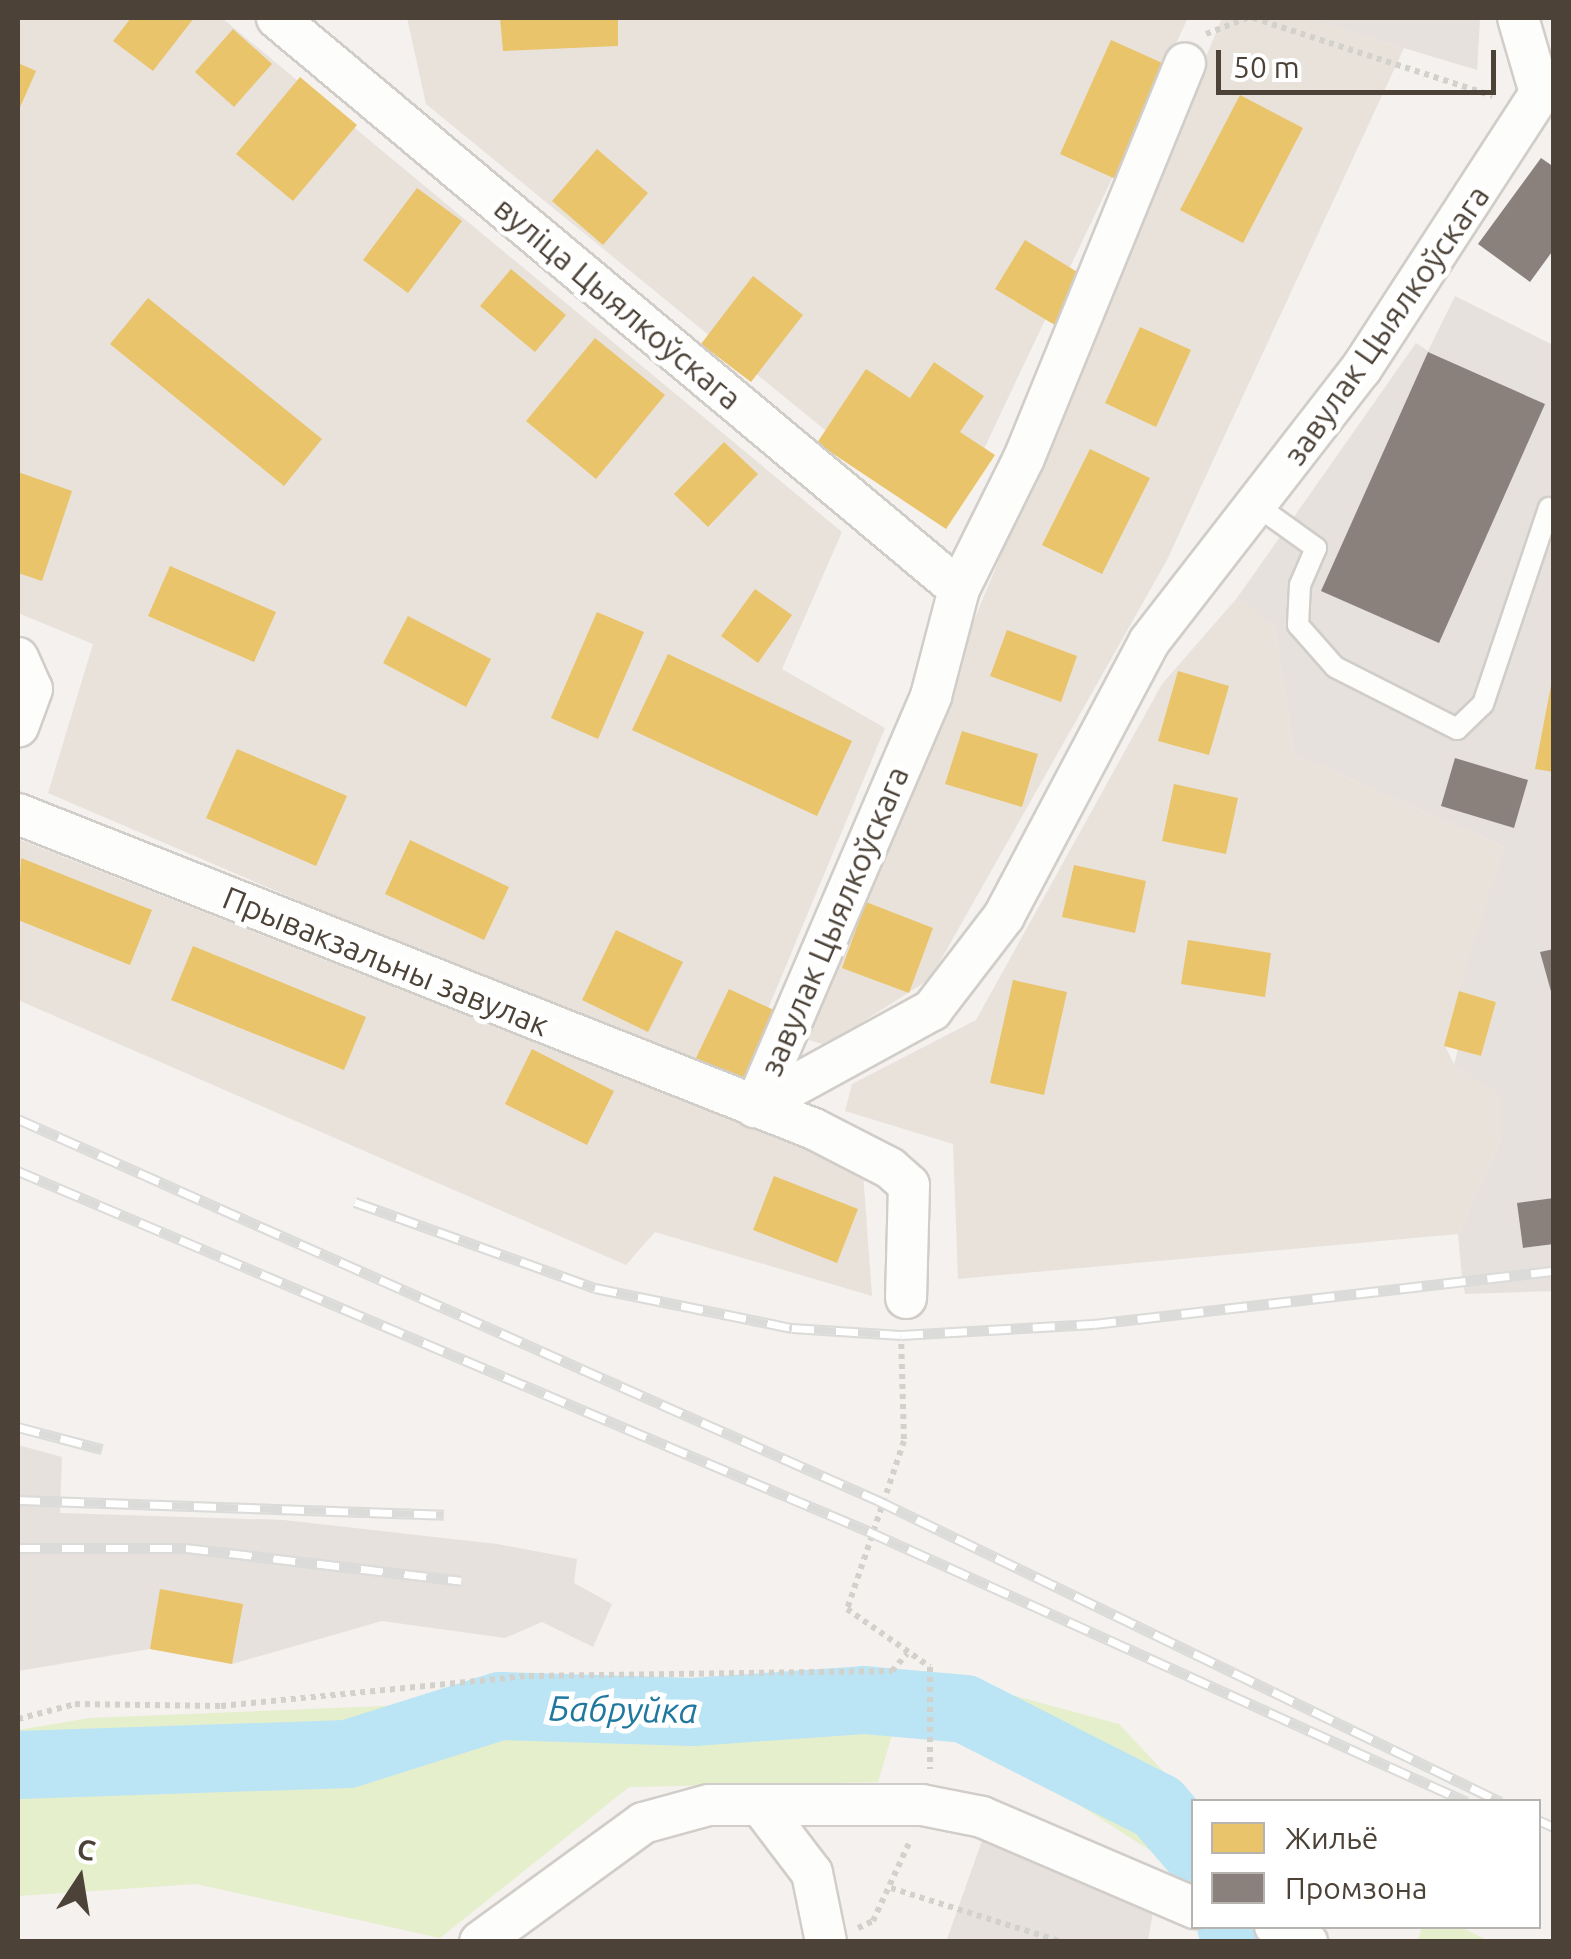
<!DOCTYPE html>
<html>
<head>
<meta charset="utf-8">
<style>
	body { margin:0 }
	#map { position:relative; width:1571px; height:1959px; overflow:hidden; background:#f4f1ee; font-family:Ubuntu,sans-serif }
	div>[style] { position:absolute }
	.residential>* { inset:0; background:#e8e2db }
	.industrial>* { inset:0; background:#e6e1dd }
	.green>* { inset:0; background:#e5efcc }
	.homes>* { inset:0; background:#e9c46a }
	.industry>* { inset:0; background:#8a817c }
	.river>* { height:68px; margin:-34px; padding:0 34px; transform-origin:34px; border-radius:34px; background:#bbe4f4 }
	.path>* { height:6px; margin-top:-3px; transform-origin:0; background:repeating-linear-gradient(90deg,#d3d1cc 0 5px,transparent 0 10px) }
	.roads { filter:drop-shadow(2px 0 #d1cdc9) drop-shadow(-2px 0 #d1cdc9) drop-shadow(0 2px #d1cdc9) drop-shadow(0 -2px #d1cdc9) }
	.lane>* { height:20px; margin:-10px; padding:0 10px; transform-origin:10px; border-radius:10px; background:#fdfdfc }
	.street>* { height:40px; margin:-20px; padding:0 20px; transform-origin:20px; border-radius:20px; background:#fdfdfc }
	.rail>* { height:11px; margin-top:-5.5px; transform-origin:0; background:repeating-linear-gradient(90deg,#fff 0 22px,#dbdbda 0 44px); box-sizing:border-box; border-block:2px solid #dbdbda }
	span { translate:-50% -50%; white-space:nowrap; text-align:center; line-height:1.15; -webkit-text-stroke:10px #fff; paint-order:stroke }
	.street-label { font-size:32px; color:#4c4237 }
	.water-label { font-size:35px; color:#21789f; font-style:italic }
	.frame { position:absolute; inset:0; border:20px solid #4c4237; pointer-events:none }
	.legend { position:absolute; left:1191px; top:1799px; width:350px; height:130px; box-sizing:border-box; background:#fff; border:2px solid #b7b3af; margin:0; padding:12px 18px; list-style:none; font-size:30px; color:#4c4237 }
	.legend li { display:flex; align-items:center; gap:20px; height:50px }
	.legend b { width:50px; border:2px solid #b7b3af }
	.north { position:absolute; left:30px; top:1829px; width:100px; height:100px; -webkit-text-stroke:8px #fff; paint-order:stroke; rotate:12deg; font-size:28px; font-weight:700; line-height:40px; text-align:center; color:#4c4237 }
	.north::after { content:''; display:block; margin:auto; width:35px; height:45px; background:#4c4237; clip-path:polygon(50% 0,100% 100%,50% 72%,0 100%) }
	.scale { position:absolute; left:1216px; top:50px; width:280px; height:45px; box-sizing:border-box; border:5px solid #4c4237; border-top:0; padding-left:12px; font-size:30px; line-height:35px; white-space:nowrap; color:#4c4237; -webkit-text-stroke:8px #fff; paint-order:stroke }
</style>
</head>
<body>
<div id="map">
	<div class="residential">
		<i style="clip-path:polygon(18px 18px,222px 18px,842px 532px,782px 669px,885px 728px,735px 1088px,48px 793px,93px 644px,18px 613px)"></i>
		<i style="clip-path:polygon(407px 18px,1188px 18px,946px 529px,426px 104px)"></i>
		<i style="clip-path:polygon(1222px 18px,1305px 18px,1404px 48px,1167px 560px,930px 979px,826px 1045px,802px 1038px)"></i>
		<i style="clip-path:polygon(1237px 598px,1275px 625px,1294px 754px,1504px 847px,1445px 1046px,1454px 1064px,1502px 1096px,1502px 1137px,1458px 1234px,958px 1279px,953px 1144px,845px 1111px,852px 1084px,976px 1020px,1162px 684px)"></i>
		<i style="clip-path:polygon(18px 839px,863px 1172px,872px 1296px,655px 1232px,626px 1265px,18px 1000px)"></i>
	</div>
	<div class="industrial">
		<i style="clip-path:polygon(1305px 18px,1480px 18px,1477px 70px,1404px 48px)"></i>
		<i style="clip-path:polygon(1455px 296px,1553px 345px,1553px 1291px,1465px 1294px,1462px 1277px,1458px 1234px,1502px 1137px,1502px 1097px,1454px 1064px,1458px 1049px,1481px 1056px,1496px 1002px,1459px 991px,1504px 847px,1294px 754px,1275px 626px,1237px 598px,1416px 343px,1428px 351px)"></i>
		<i style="clip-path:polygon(18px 1445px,62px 1457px,60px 1513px,284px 1520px,497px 1544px,577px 1559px,574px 1583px,612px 1604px,593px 1647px,542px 1622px,505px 1638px,382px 1621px,232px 1664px,150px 1649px,18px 1671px)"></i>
		<i style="clip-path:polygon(984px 1835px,1153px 1912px,1148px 1941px,946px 1942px)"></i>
	</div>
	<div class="green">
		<i style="clip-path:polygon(963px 1682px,1119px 1724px,1193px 1803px,1193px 1878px,992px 1749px,894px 1728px,878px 1782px,629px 1787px,440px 1938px,196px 1884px,18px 1896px,18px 1730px,90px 1718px)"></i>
		<i style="clip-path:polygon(1422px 1926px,1461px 1927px,1489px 1941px,1418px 1941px)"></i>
	</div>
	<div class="homes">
		<i style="clip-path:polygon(131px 18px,194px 18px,153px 71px,113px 41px)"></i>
		<i style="clip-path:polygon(500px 18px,618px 18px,618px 46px,503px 51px)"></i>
		<i style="clip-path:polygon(233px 29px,272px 64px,234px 107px,195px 72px)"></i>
		<i style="clip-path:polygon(1111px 40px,1169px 66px,1118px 180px,1060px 154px)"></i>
		<i style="clip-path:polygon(18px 63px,36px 71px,18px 112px)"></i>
		<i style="clip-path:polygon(300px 77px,357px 125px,293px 201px,236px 154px)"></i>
		<i style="clip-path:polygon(1240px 95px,1303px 128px,1243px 243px,1180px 210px)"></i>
		<i style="clip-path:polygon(597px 149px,648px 193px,603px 245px,552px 201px)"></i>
		<i style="clip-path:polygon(417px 188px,462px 221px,408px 293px,363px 260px)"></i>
		<i style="clip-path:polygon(1025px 240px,1087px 278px,1058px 327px,995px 289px)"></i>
		<i style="clip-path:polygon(511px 269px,566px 315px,535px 352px,480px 306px)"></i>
		<i style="clip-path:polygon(753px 276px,803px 315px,751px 382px,701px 344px)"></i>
		<i style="clip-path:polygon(148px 298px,322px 439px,284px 486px,110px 344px)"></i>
		<i style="clip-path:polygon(1140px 327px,1191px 350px,1156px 427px,1105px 403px)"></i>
		<i style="clip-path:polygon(595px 338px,665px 395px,596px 479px,526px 421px)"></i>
		<i style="clip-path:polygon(934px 362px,984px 396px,960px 432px,995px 455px,946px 529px,817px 443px,866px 369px,910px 398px)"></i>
		<i style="clip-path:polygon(724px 442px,758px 474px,708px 527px,674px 494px)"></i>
		<i style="clip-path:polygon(1090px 449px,1150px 478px,1102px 574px,1042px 545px)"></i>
		<i style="clip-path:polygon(18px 472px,72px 491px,42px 581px,18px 573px)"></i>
		<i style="clip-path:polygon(170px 566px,276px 612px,254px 662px,148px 616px)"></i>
		<i style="clip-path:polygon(755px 589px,792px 615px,758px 663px,721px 636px)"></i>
		<i style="clip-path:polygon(597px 612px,644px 632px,598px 739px,551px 718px)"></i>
		<i style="clip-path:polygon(408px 616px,491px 659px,466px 707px,383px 663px)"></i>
		<i style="clip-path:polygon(1007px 630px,1077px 656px,1061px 702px,990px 676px)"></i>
		<i style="clip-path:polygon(668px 654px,852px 741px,817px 816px,632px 730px)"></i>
		<i style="clip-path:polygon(1554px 670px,1554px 772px,1535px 769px)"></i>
		<i style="clip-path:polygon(1178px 671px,1229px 686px,1209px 755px,1158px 741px)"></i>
		<i style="clip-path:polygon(962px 731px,1038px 754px,1022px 807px,945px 784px)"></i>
		<i style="clip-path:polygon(237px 749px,347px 796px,316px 866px,206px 818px)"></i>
		<i style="clip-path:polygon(1174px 784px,1238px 798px,1226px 854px,1162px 841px)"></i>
		<i style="clip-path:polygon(410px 840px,509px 887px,484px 940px,385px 894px)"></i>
		<i style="clip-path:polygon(21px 858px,152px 910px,130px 965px,18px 920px)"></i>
		<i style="clip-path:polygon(1074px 865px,1146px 881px,1135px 933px,1062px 917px)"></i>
		<i style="clip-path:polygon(866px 902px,933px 928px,909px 993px,842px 968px)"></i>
		<i style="clip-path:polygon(616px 930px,683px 962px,648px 1032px,582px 1000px)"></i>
		<i style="clip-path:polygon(1188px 940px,1271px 953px,1265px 997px,1181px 984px)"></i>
		<i style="clip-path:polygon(193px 946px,366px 1017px,344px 1070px,171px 1000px)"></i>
		<i style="clip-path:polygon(1013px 980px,1067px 992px,1044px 1095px,990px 1083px)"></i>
		<i style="clip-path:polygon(729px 989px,776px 1011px,743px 1080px,696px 1058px)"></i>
		<i style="clip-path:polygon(1459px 991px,1496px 1002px,1481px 1056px,1444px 1046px)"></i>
		<i style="clip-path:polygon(532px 1049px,614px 1091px,587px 1145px,505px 1104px)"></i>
		<i style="clip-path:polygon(774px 1176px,858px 1209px,837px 1263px,753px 1230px)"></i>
		<i style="clip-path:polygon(160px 1589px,243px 1604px,232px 1664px,150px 1649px)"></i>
	</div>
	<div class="industry">
		<i style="clip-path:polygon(1541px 158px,1554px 167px,1554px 249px,1530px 282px,1478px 244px)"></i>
		<i style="clip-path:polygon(1428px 352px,1545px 404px,1439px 643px,1321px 591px)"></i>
		<i style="clip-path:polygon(1455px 758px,1528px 780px,1514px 828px,1441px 806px)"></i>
		<i style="clip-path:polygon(1554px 949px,1554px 994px,1552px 995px,1540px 952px)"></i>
		<i style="clip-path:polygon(1554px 1198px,1554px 1244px,1523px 1248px,1517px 1203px)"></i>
	</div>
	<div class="river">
		<i style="left:18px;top:1765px;width:330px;rotate:-1.9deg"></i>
		<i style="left:348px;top:1754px;width:159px;rotate:-17.5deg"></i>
		<i style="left:500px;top:1706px;width:193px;rotate:1.8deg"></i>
		<i style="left:693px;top:1712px;width:171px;rotate:-4deg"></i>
		<i style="left:864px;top:1700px;width:101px;rotate:5.1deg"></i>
		<i style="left:965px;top:1709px;width:216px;rotate:26.9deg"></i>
		<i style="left:1158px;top:1807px;width:55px;rotate:49.4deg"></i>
		<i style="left:1231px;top:1926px;width:17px;rotate:73deg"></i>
	</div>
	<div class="path">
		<i style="left:1253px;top:18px;width:252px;rotate:18deg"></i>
		<i style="left:1206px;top:34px;width:44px;rotate:-21.3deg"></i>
		<i style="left:901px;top:1334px;width:107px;rotate:88.4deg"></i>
		<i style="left:904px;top:1441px;width:177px;rotate:108.7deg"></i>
		<i style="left:847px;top:1609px;width:101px;rotate:34.9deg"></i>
		<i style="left:930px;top:1667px;width:102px;rotate:90deg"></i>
		<i style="left:18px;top:1719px;width:59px;rotate:-14.7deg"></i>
		<i style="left:75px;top:1704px;width:146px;rotate:0.8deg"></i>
		<i style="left:221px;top:1706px;width:309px;rotate:-5.6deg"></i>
		<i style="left:529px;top:1676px;width:363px;rotate:-0.8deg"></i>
		<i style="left:892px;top:1671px;width:23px;rotate:-49deg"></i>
		<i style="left:891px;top:1888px;width:179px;rotate:17.5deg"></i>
		<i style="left:858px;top:1928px;width:17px;rotate:-25deg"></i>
		<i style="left:873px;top:1921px;width:86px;rotate:-65.2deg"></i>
	</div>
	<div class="roads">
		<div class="lane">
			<i style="left:1256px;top:505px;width:74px;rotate:35.6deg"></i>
			<i style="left:1316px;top:548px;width:40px;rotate:113.4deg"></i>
			<i style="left:1300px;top:585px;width:40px;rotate:92.9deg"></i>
			<i style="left:1298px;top:625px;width:56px;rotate:48.6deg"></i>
			<i style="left:1335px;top:667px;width:137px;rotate:26.9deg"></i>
			<i style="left:1457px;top:729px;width:36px;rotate:-44deg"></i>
			<i style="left:1483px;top:704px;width:207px;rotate:-71.4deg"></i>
		</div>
		<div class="street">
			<i style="left:277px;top:18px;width:889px;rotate:39.94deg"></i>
			<i style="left:18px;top:658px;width:34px;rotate:66deg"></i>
			<i style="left:32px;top:689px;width:40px;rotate:110.2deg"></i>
			<i style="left:18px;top:814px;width:856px;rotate:21.59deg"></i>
			<i style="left:814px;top:1129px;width:85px;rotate:27.2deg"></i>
			<i style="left:890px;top:1168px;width:25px;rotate:42deg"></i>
			<i style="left:909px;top:1185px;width:113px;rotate:91.5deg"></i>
			<i style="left:755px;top:1107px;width:202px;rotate:-28.7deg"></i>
			<i style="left:932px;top:1010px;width:118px;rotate:-52.5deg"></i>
			<i style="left:1004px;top:916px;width:310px;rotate:-62.1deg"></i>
			<i style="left:1149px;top:642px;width:346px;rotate:-52.2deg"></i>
			<i style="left:1361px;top:369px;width:329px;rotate:-57deg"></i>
			<i style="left:1540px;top:93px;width:78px;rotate:-106.3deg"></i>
			<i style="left:755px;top:1107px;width:447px;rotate:-66.8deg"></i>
			<i style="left:931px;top:696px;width:111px;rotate:-75.3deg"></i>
			<i style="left:959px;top:589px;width:146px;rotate:-63.6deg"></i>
			<i style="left:1024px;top:458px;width:426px;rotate:-67.8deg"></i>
			<i style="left:764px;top:1810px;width:79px;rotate:52.7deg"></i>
			<i style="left:812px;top:1873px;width:70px;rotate:78.5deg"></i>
			<i style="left:1275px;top:1926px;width:36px;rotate:27deg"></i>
			<i style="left:480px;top:1942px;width:202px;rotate:-36.1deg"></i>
			<i style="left:643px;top:1823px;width:68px;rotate:-15.3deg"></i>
			<i style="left:709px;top:1805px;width:213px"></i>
			<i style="left:922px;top:1805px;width:61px;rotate:11.3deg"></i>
			<i style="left:982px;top:1817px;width:231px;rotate:23.2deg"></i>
		</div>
	</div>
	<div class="rail">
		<i style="left:18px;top:1119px;width:940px;rotate:23.92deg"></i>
		<i style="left:877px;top:1500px;width:693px;rotate:25.83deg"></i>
		<i style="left:18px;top:1171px;width:923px;rotate:22.95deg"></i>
		<i style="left:868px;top:1531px;width:657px;rotate:24.34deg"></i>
		<i style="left:355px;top:1202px;width:255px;rotate:19.7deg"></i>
		<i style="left:595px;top:1288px;width:201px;rotate:11.5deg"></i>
		<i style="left:792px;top:1328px;width:109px;rotate:3.7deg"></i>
		<i style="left:901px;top:1335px;width:193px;rotate:-3.3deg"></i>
		<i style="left:1094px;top:1324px;width:463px;rotate:-6.6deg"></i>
		<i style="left:18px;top:1427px;width:87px;rotate:14.7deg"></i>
		<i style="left:18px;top:1500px;width:426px;rotate:2deg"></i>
		<i style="left:18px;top:1548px;width:168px"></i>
		<i style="left:186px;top:1548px;width:277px;rotate:6.8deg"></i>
		<i style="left:1538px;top:1820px;width:17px;rotate:24deg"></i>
	</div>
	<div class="street-label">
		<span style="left:618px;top:303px;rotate:40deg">вуліца Цыялкоўскага</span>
		<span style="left:1386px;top:325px;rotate:-55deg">завулак Цыялкоўскага</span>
		<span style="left:834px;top:921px;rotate:-67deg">завулак Цыялкоўскага</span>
		<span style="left:386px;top:961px;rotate:22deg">Прывакзальны завулак</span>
	</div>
	<div class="water-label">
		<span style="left:623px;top:1709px;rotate:1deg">Бабруйка</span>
	</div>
	<div class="frame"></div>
	<ul class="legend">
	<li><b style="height:28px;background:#e9c46a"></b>Жильё</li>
	<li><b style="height:28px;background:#8a817c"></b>Промзона</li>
	</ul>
	<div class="north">С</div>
	<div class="scale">50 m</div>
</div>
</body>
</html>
